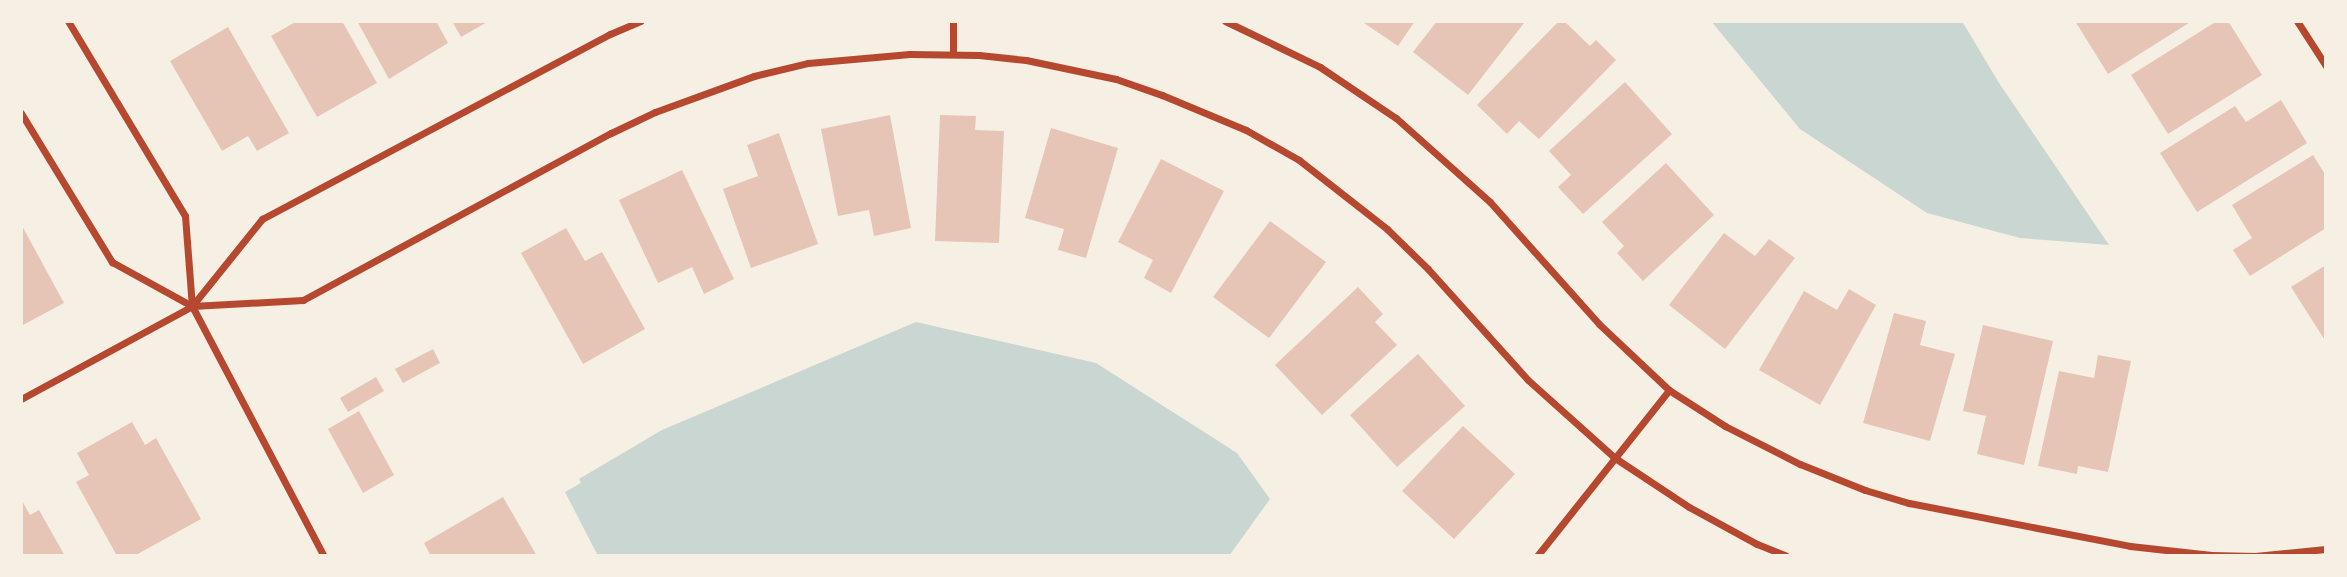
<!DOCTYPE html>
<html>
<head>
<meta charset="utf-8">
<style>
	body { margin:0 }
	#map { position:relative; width:2347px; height:577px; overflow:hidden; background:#f6efe4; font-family:"Source Sans 3",sans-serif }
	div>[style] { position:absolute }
	.water>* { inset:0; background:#c9d6d2 }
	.building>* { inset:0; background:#e6c5b7 }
	.minor>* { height:7px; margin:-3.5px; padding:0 3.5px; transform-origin:3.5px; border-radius:3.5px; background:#b5482f }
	span { translate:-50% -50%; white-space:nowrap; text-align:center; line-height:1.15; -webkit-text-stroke:5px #f6efe4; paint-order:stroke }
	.frame { position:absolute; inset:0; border:23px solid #f6efe4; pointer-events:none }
</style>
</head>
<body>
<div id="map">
	<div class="water">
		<i style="clip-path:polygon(1711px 21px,1962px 21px,1999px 83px,2109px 245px,2020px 238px,1927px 213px,1800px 129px)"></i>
		<i style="clip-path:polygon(916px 322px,1096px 363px,1237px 453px,1270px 499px,1229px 556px,598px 556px,565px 492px,581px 483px,579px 479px,662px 430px)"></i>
	</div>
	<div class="building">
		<i style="clip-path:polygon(297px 21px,342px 21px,377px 83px,317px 117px,271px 36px)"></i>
		<i style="clip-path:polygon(357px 21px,436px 21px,448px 43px,389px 79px)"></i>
		<i style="clip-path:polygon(452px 21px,489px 21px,461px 37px)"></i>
		<i style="clip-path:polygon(1361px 21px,1415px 21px,1398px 46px)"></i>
		<i style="clip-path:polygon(1437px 21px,1522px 21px,1524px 23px,1468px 95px,1413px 52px)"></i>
		<i style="clip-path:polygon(1559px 21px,1564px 21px,1590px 46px,1596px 40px,1616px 60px,1539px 139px,1519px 121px,1507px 134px,1477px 105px)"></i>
		<i style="clip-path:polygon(2075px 21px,2192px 21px,2108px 74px)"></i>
		<i style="clip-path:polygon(2217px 21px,2228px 21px,2262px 75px,2168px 134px,2131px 75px)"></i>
		<i style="clip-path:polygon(228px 27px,289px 133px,257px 151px,248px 136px,222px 151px,170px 61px)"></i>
		<i style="clip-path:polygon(1625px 82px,1672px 134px,1583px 214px,1558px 187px,1571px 175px,1549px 151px)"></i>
		<i style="clip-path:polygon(2281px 100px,2307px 143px,2197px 212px,2160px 153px,2235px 106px,2246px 122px)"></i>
		<i style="clip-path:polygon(890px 115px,911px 228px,874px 236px,869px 210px,838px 216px,821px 129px)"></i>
		<i style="clip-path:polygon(940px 115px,976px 116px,975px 130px,1004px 131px,999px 243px,935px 241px)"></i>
		<i style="clip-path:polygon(1051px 128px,1118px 148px,1086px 258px,1058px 250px,1064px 229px,1025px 218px)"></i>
		<i style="clip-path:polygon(779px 133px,818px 244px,751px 268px,723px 189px,758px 176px,747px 145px)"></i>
		<i style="clip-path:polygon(2313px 155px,2326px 176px,2326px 228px,2250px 276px,2233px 250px,2252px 238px,2232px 205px)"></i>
		<i style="clip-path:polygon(1161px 159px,1224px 191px,1171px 293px,1144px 278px,1153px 260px,1118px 242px)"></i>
		<i style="clip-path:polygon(1666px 163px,1714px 215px,1643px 281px,1617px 253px,1624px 246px,1602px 222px)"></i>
		<i style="clip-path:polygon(682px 170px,734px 279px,704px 294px,692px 267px,658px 283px,619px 200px)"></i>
		<i style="clip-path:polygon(1270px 221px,1326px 262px,1269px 338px,1213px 297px)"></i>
		<i style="clip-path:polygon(21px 224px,64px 303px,21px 326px)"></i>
		<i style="clip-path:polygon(566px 228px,585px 261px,602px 252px,645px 329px,583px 364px,521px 253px)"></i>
		<i style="clip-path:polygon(1724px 233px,1755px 256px,1769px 239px,1795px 258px,1725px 349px,1669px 305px)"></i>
		<i style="clip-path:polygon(2326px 265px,2326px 342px,2291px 287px)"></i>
		<i style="clip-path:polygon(1358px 287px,1383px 314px,1375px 322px,1397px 345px,1322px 415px,1275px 365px)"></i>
		<i style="clip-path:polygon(1849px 289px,1876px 305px,1820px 405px,1759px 370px,1804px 291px,1837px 310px)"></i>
		<i style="clip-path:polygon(1894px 313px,1926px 321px,1920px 345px,1955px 354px,1930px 441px,1863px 423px)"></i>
		<i style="clip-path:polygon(1983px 325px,2053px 341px,2024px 465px,1977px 454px,1986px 416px,1963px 411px)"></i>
		<i style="clip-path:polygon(433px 349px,440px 363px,403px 383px,395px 369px)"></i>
		<i style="clip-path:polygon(1418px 354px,1465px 406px,1397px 467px,1350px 415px)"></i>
		<i style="clip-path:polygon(2098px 355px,2131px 361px,2108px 472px,2078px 466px,2077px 474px,2038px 466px,2059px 371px,2094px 378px)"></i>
		<i style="clip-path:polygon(376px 377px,384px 391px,348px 412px,340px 398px)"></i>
		<i style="clip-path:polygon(359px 411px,394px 475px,363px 493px,328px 429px)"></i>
		<i style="clip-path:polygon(132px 422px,145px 445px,156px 438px,201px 519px,134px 556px,117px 556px,76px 482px,89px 475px,77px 453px)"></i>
		<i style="clip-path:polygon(1463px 426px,1515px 474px,1454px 539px,1402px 491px)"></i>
		<i style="clip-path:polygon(503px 497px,537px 556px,431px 556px,424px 543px)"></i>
		<i style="clip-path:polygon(21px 499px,30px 515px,39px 510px,65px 556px,21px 556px)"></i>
	</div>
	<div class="minor">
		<i style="left:68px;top:21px;width:227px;rotate:59deg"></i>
		<i style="left:185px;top:216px;width:90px;rotate:85.6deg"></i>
		<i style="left:192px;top:306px;width:283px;rotate:62.2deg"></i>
		<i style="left:1225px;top:21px;width:106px;rotate:25.8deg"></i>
		<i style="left:1320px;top:67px;width:92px;rotate:33.9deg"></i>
		<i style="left:1396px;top:118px;width:126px;rotate:41.8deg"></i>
		<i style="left:1490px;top:202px;width:164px;rotate:48.2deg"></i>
		<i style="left:1599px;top:324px;width:96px;rotate:43.3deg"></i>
		<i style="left:1669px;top:390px;width:67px;rotate:32.7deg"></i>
		<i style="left:1725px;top:426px;width:84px;rotate:26.9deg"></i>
		<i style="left:1800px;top:464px;width:70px;rotate:21.8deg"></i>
		<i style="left:1865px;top:490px;width:46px;rotate:16.5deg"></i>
		<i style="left:1909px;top:503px;width:225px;rotate:11deg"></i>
		<i style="left:2130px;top:546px;width:82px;rotate:6.3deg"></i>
		<i style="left:2212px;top:555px;width:43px;rotate:1.3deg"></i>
		<i style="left:2255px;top:556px;width:71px;rotate:-5.6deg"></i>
		<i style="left:2297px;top:21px;width:54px;rotate:57.2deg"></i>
		<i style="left:953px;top:54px;width:33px;rotate:-90deg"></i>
		<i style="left:21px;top:113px;width:175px;rotate:58.6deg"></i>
		<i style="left:112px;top:262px;width:91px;rotate:28.8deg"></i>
		<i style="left:192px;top:306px;width:111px;rotate:-3.1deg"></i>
		<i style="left:303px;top:300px;width:350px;rotate:-28.5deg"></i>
		<i style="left:611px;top:133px;width:49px;rotate:-25.5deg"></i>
		<i style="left:655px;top:112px;width:105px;rotate:-20deg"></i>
		<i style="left:754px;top:76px;width:56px;rotate:-13.5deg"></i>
		<i style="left:808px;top:63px;width:102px;rotate:-5deg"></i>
		<i style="left:910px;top:54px;width:69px;rotate:0.8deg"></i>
		<i style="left:979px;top:55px;width:47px;rotate:6.1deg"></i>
		<i style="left:1026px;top:60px;width:92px;rotate:11.9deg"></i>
		<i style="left:1116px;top:79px;width:49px;rotate:19.2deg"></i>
		<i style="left:1162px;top:95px;width:91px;rotate:22.6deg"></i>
		<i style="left:1246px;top:130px;width:61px;rotate:29.5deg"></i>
		<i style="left:1299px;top:160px;width:112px;rotate:38.1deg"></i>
		<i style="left:1387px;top:229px;width:57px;rotate:44.3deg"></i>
		<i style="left:1428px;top:269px;width:149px;rotate:48deg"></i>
		<i style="left:1528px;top:380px;width:117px;rotate:41.9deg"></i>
		<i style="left:1615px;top:458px;width:89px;rotate:33.5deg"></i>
		<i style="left:1689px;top:507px;width:77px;rotate:28.6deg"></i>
		<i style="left:1757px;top:544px;width:31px;rotate:22deg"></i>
		<i style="left:21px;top:399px;width:195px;rotate:-28.5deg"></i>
		<i style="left:192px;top:306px;width:112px;rotate:-51.2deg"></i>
		<i style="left:262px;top:219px;width:394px;rotate:-28deg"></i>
		<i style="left:610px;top:34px;width:33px;rotate:-23deg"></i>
		<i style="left:1537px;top:556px;width:212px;rotate:-51.5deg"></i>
	</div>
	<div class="frame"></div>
</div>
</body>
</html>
